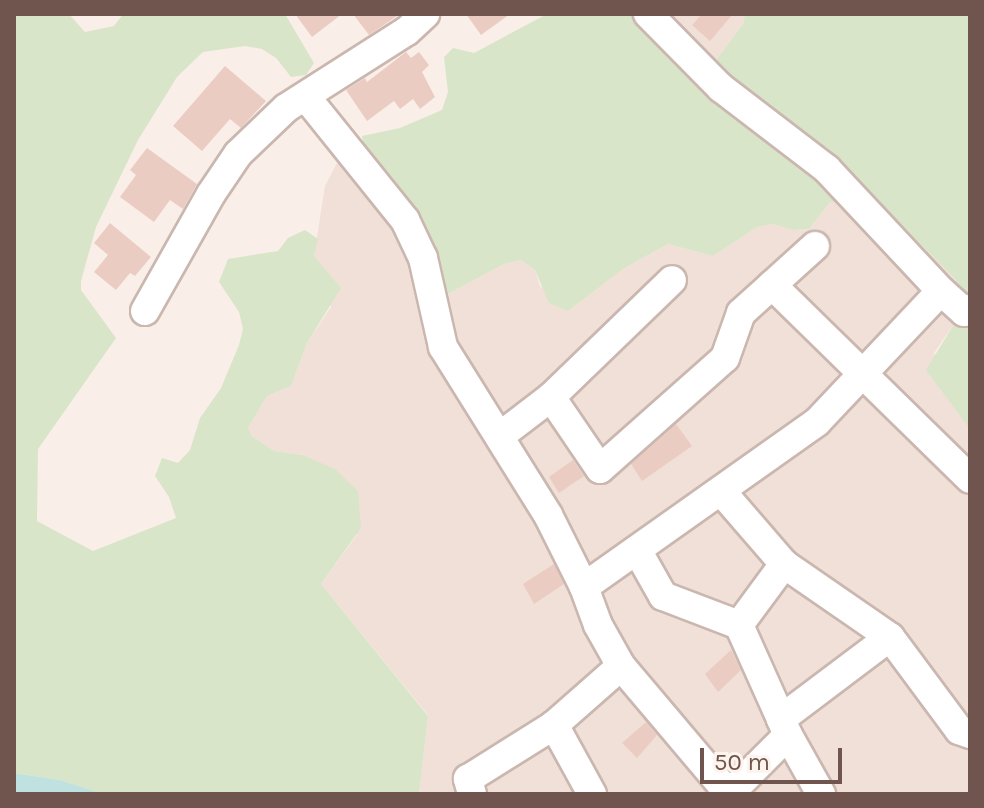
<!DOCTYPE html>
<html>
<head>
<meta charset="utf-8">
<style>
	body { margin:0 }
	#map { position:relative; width:984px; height:808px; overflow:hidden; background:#f9efe8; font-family:Karla,sans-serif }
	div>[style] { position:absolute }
	.residential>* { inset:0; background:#f0e0d7 }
	.green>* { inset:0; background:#d9e5c8 }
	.water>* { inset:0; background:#bfe1df }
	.building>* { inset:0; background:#ebccc3 }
	.roads { filter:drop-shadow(2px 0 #cab7af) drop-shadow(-2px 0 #cab7af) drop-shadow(0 2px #cab7af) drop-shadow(0 -2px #cab7af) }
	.minor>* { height:28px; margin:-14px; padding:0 14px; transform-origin:14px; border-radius:14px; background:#fff }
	span { translate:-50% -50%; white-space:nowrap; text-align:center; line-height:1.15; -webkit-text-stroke:8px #fdf4ee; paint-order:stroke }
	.frame { position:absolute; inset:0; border:16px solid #70554f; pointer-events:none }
	.scale { position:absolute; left:700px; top:748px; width:142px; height:36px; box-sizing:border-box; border:4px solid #70554f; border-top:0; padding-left:10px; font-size:24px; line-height:28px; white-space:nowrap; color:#70554f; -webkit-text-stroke:6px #fdf4ee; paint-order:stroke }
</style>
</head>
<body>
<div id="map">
	<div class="residential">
		<i style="clip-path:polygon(672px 14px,745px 14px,743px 24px,705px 75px,666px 17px)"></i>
		<i style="clip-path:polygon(337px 163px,382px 169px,394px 182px,448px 294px,504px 264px,521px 260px,535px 270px,540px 286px,568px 311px,623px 269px,668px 244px,713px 256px,757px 227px,773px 224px,792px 230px,809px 229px,830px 202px,880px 203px,956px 280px,954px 324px,934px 353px,970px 429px,970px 794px,419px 794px,428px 715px,321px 584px,357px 535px,302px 455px,274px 451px,252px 436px,248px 428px,267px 396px,291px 386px,307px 343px,331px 307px,314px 256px,325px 186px)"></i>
	</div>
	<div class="green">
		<i style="clip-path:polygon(14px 14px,69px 14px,85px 32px,114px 26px,123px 14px,285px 14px,314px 63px,306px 75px,291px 77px,276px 58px,262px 49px,245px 46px,203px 52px,177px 77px,138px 140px,96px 227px,81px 281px,81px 290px,116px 338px,38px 449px,37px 521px,93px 551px,176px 518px,169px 497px,155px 476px,162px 458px,178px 463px,190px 450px,200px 418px,221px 388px,239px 345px,243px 329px,239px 312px,219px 282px,228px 259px,278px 251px,288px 238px,305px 230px,318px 239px,314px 256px,341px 288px,307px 343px,291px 386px,267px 396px,248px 428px,252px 436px,274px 451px,302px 455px,335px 469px,358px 491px,361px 528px,321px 584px,428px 716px,419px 794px,104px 794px,60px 780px,14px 773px)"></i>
		<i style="clip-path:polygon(547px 14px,672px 14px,666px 17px,705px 75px,743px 24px,745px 14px,970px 14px,970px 429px,926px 370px,954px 324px,956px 280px,880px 203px,830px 202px,809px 229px,792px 230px,773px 224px,757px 227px,713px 256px,668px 244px,623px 269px,568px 311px,549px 303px,535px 270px,521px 260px,504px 264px,448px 294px,404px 195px,382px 169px,368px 167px,362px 136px,400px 128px,442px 110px,448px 92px,444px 57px,453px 48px,474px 53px)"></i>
	</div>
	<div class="water">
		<i style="clip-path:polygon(14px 773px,60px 780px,104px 794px,14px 794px)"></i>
	</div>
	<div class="building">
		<i style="clip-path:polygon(295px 14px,342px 14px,312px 37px)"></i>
		<i style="clip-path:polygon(353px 14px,400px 14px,369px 35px)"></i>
		<i style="clip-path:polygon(466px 14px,510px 14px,481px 35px)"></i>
		<i style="clip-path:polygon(702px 14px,733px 14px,710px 41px,692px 25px)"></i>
		<i style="clip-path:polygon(406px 52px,411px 58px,419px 52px,429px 65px,422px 72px,435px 97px,420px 109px,413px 99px,400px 109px,394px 101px,367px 121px,346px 90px,365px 78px,367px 82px)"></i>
		<i style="clip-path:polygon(225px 66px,266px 101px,241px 128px,230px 119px,202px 151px,173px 126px)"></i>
		<i style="clip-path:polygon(147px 148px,197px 184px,183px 209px,170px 200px,154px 222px,120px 197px,136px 175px,130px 170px)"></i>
		<i style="clip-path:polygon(110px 223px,151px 257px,135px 276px,130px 273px,116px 290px,94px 272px,108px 255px,94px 243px)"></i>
		<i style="clip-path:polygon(676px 424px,692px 446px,642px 481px,631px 464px)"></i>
		<i style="clip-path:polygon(573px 460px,584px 476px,559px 493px,549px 477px)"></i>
		<i style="clip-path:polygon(554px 564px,564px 584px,534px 604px,523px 584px)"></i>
		<i style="clip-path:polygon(731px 650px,741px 670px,718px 692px,705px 674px)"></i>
		<i style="clip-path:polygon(646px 722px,657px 735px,637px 758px,622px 743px)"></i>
	</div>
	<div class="roads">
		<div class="minor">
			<i style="left:306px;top:97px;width:158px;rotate:51.2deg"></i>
			<i style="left:405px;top:220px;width:42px;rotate:64.7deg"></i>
			<i style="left:423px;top:258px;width:91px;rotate:77.3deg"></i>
			<i style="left:443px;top:347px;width:198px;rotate:58deg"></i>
			<i style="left:548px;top:515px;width:80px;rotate:63.4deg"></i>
			<i style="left:584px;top:587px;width:40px;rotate:69.8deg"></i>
			<i style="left:598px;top:625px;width:47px;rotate:60.7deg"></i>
			<i style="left:621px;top:666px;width:167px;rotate:49.8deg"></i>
			<i style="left:772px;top:285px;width:58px;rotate:-42.2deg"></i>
			<i style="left:941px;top:291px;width:31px;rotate:42deg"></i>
			<i style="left:964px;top:312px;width:7px;rotate:-27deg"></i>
			<i style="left:145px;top:311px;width:134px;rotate:-60.6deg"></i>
			<i style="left:211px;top:194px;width:48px;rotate:-56deg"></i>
			<i style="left:238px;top:154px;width:66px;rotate:-43.8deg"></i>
			<i style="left:286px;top:108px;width:143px;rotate:-32.5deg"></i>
			<i style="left:407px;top:31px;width:25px;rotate:-43deg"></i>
			<i style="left:551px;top:397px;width:168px;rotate:-44deg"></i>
			<i style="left:500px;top:436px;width:64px;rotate:-37.4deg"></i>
			<i style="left:551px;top:397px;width:87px;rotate:55.8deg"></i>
			<i style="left:600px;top:469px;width:167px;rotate:-41.6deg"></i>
			<i style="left:725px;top:358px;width:48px;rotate:-70.4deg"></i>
			<i style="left:741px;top:313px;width:42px;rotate:-42.1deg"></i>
			<i style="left:772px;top:285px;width:277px;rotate:44.4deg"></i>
			<i style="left:721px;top:491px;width:96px;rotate:49.2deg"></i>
			<i style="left:784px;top:564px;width:129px;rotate:34.6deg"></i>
			<i style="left:637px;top:550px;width:53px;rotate:60.5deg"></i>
			<i style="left:663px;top:596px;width:81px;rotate:20.9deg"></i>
			<i style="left:739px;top:625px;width:103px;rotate:65.9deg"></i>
			<i style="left:584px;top:587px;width:286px;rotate:-35.3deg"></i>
			<i style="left:817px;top:422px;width:180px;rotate:-46.6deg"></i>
			<i style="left:941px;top:291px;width:167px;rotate:-133.1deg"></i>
			<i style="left:827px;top:169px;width:133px;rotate:-142.6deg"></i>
			<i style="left:721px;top:88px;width:104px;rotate:-134.6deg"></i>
			<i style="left:739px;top:625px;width:76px;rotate:-53.6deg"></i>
			<i style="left:788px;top:735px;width:68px;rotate:60.8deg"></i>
			<i style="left:472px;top:794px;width:16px;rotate:-105deg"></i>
			<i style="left:468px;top:779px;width:102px;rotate:-32.1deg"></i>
			<i style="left:592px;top:794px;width:79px;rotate:-118.8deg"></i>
			<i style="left:554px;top:725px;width:89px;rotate:-41.4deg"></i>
			<i style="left:729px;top:794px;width:83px;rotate:-45deg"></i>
			<i style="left:788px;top:735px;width:17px;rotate:-114deg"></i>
			<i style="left:781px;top:719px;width:136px;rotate:-37deg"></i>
			<i style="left:890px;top:637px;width:116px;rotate:53.4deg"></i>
			<i style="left:959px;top:730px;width:12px;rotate:20deg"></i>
		</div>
	</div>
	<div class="frame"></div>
	<div class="scale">50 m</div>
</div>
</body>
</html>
